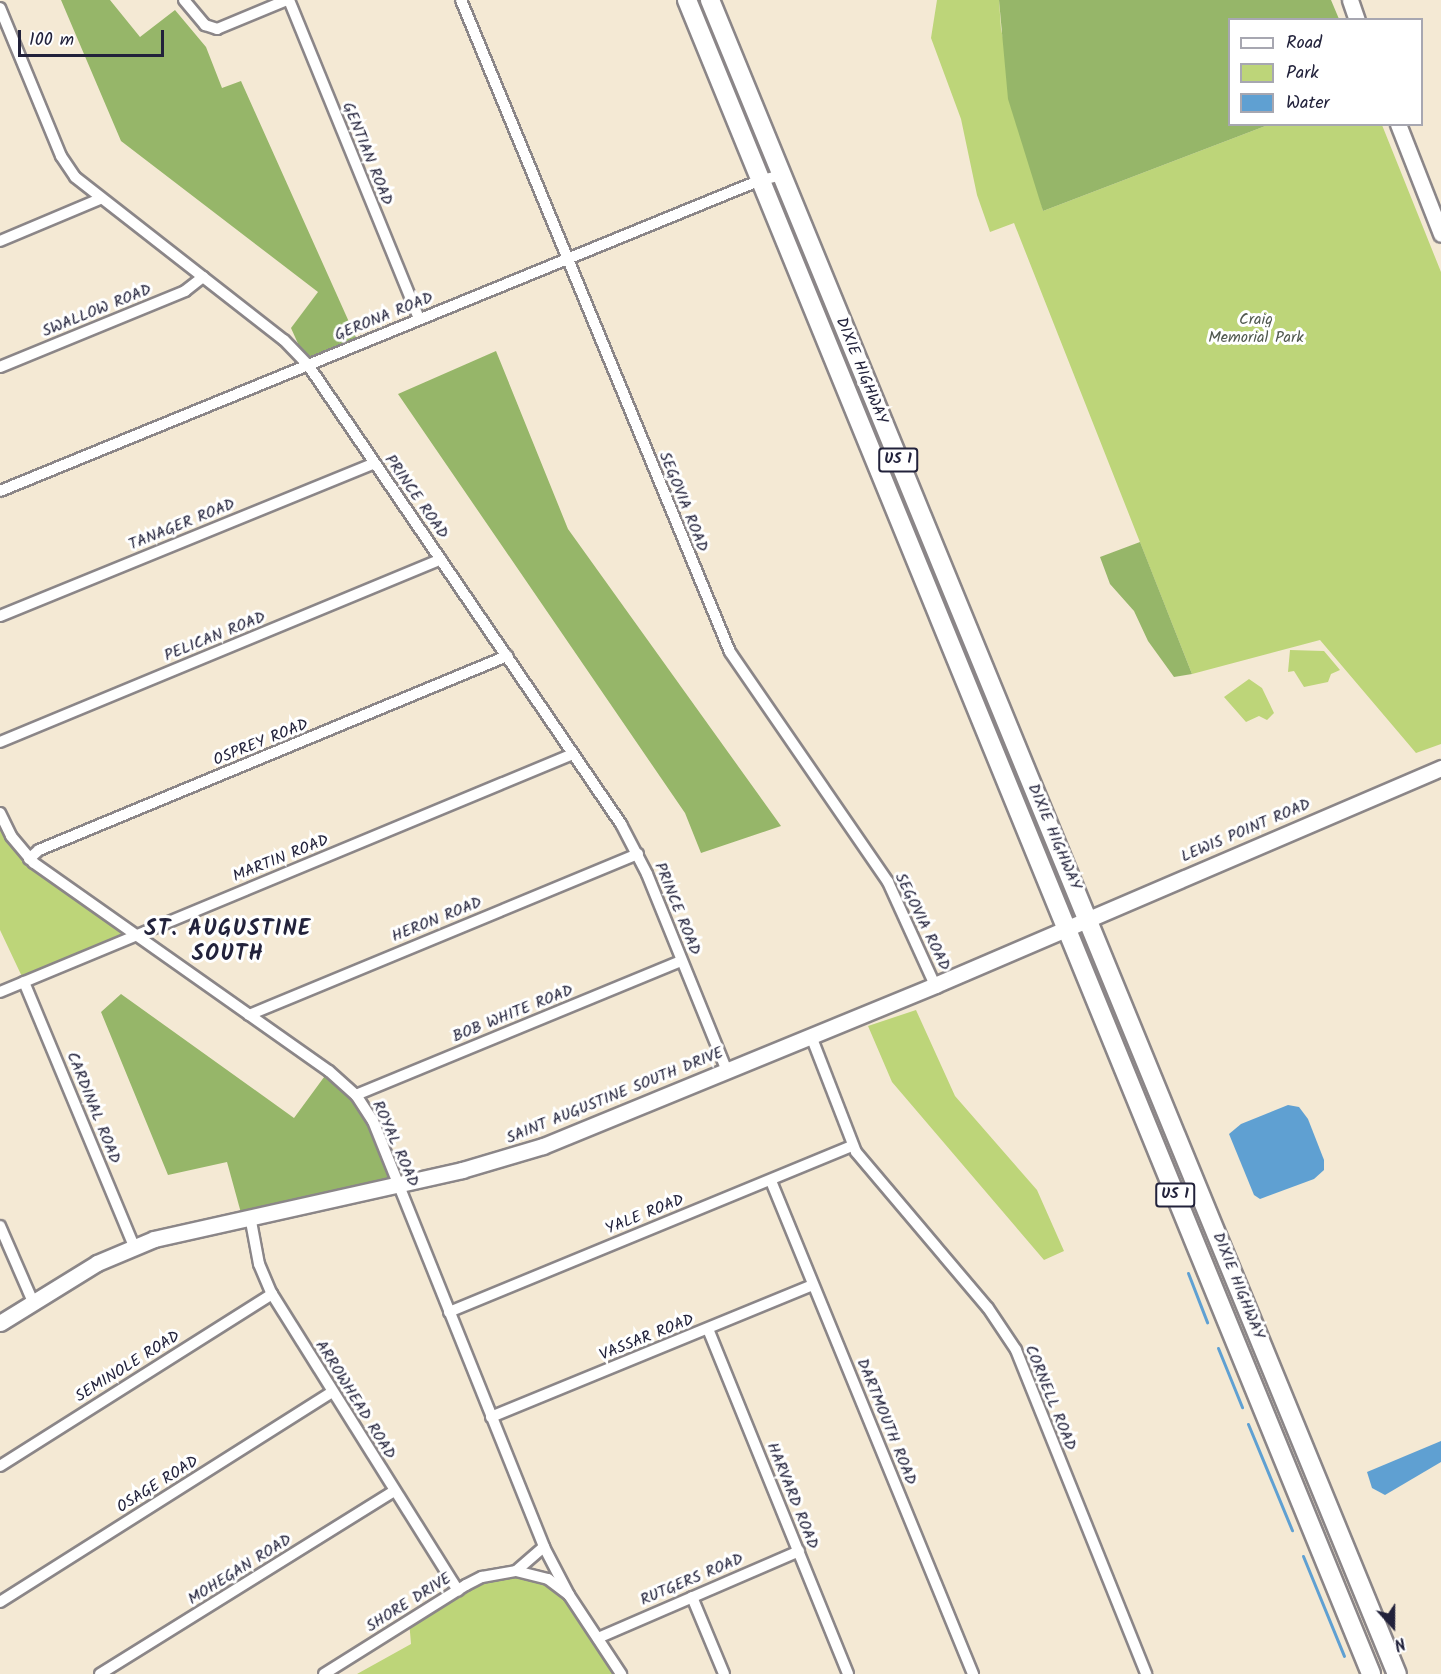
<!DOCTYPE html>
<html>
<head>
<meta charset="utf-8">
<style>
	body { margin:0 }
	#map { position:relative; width:1441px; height:1674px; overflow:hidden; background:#f4e9d4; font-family:Kalam,sans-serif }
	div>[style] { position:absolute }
	.green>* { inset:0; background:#bdd579 }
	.forest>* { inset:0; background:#96b669 }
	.water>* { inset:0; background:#5fa0d2 }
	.stream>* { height:3px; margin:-1.5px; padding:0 1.5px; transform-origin:1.5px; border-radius:1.5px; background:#5fa0d2 }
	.roads { filter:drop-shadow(2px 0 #8b8688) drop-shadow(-2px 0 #8b8688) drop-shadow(0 2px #8b8688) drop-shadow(0 -2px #8b8688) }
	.street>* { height:10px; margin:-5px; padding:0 5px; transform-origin:5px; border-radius:5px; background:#fff }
	.secondary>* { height:15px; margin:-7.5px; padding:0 7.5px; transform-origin:7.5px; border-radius:7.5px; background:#fff }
	.primary>* { height:18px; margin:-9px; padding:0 9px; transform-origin:9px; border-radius:9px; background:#fff }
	span { translate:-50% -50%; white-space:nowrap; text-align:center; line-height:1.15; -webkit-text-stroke:6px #fff; paint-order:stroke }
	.shield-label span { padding:2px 4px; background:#fff; border:2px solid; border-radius:4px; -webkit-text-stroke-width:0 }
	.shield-label { font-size:15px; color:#22223b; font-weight:700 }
	.street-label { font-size:16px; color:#22223b }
	.park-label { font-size:16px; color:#50584e }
	.district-label { font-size:22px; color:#22223b; font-weight:700; letter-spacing:1.5px }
	.legend { position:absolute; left:1228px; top:18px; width:195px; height:108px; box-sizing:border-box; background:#fff; border:2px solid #a7a7b1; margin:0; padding:8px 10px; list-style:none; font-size:18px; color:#22223b }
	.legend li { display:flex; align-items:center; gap:12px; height:30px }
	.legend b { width:30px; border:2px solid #a7a7b1 }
	.north { position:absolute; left:1363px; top:1596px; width:60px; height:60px; -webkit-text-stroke:4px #fff; paint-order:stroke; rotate:159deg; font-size:16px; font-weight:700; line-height:24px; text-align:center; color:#22223b }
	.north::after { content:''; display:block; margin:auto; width:21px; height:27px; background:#22223b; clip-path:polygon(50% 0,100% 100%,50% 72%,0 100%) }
	.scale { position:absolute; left:18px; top:30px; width:146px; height:27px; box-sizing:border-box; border:3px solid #22223b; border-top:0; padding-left:8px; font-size:18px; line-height:21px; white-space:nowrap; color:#22223b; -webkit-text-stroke:4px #fff; paint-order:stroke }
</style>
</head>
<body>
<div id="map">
	<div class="green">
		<i style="clip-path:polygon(937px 0,999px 0,1001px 29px,1043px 211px,1268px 125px,1382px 125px,1441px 272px,1441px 744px,1416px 753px,1320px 640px,1192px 674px,1014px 223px,990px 232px,977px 195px,961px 119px,931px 38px)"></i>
		<i style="clip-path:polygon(1290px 650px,1324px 651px,1340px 670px,1331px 674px,1328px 682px,1304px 687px,1294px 671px,1288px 672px)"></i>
		<i style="clip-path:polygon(1249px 679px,1262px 688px,1274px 713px,1267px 720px,1259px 716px,1246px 722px,1224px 697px)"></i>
		<i style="clip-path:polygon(0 816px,12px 841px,135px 934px,25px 983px,0 930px)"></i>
		<i style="clip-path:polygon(916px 1010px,955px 1096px,1037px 1190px,1064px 1251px,1044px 1260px,892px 1082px,868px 1026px)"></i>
		<i style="clip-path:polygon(513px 1572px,558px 1583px,616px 1674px,357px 1674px,411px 1644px,409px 1620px,440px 1600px)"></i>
	</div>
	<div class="forest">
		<i style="clip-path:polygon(61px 0,110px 0,140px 37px,175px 10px,206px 47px,222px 88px,241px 81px,358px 342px,308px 366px,291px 328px,318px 292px,121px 141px)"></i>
		<i style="clip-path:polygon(999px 0,1331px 0,1339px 19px,1230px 20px,1230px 124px,1268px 125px,1043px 211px,1008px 99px)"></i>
		<i style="clip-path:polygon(496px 351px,568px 529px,781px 826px,701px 853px,685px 813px,398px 394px)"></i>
		<i style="clip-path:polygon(1140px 542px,1192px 674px,1174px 677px,1148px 641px,1134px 611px,1110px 584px,1100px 557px)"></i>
		<i style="clip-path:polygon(121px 994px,294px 1118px,330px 1069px,359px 1095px,395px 1179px,241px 1213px,227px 1162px,168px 1175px,101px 1012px)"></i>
	</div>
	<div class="water">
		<i style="clip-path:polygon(1288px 1105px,1299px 1107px,1308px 1119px,1324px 1160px,1324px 1170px,1314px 1179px,1260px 1199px,1254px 1195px,1229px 1134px,1241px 1124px)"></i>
		<i style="clip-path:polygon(1441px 1441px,1441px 1462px,1385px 1495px,1372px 1488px,1367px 1472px)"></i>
	</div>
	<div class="stream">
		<i style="left:1188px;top:1273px;width:53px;rotate:68.8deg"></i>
		<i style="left:1218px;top:1348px;width:64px;rotate:67.9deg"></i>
		<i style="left:1248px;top:1424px;width:115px;rotate:67.5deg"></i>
		<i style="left:1303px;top:1556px;width:108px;rotate:67.7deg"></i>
	</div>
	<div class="roads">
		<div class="street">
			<i style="left:184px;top:0;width:33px;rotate:50deg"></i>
			<i style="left:205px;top:25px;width:13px;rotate:18deg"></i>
			<i style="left:217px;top:29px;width:76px;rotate:-22.5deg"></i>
			<i style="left:289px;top:0;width:344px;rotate:67.8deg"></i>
			<i style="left:461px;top:0;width:705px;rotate:67.58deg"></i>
			<i style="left:730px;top:652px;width:279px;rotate:55.5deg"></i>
			<i style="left:888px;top:882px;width:113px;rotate:65.5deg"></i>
			<i style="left:0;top:8px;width:160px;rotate:67.6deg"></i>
			<i style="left:61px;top:156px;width:25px;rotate:56deg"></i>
			<i style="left:75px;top:177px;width:265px;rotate:38deg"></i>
			<i style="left:284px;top:340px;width:35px;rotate:46deg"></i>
			<i style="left:308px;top:365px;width:556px;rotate:55.71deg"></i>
			<i style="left:621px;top:824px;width:56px;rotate:62.5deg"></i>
			<i style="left:647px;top:874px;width:213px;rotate:67.9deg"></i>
			<i style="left:0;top:241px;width:108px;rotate:-22.8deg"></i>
			<i style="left:0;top:367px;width:200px;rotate:-22.3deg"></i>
			<i style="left:185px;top:291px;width:23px;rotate:-38deg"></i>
			<i style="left:0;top:491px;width:819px;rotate:-22.24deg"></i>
			<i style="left:758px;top:181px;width:25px;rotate:-14deg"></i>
			<i style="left:0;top:616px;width:404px;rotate:-22.2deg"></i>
			<i style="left:0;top:742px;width:477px;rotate:-22.5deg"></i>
			<i style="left:0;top:813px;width:25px;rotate:64deg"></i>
			<i style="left:11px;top:836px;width:35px;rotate:50deg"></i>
			<i style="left:34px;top:863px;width:361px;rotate:35.2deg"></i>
			<i style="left:329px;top:1071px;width:36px;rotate:42deg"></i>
			<i style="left:356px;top:1095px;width:31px;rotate:57deg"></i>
			<i style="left:373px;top:1121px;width:459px;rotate:68.1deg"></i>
			<i style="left:544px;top:1547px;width:54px;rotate:62.5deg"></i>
			<i style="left:29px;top:859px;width:13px;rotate:-42deg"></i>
			<i style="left:39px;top:850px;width:507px;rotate:-22.52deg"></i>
			<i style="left:24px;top:982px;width:286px;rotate:67.4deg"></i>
			<i style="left:0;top:992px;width:620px;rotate:-22.56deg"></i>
			<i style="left:249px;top:1015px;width:421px;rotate:-22.5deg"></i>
			<i style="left:811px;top:1036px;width:124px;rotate:68.8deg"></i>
			<i style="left:856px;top:1152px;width:204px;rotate:49.8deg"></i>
			<i style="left:988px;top:1308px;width:50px;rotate:56.3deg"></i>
			<i style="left:1016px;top:1350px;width:349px;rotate:68.1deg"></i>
			<i style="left:356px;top:1095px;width:352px;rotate:-22.4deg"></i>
			<i style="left:771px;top:1181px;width:533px;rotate:67.72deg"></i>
			<i style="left:250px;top:1216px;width:49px;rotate:79.4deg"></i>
			<i style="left:259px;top:1264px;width:33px;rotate:67deg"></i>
			<i style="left:272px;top:1294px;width:350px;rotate:57.9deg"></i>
			<i style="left:0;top:1226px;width:83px;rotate:66.5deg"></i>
			<i style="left:449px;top:1312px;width:436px;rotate:-22.4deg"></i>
			<i style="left:708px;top:1329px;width:372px;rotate:67.9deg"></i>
			<i style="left:491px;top:1417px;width:348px;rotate:-22.3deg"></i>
			<i style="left:0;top:1466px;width:322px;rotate:-32.3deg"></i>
			<i style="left:516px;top:1571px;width:33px;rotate:14deg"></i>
			<i style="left:548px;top:1579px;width:26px;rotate:37deg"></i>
			<i style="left:569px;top:1595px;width:95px;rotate:56.6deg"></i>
			<i style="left:692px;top:1597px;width:83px;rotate:67.4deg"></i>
			<i style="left:0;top:1602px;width:391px;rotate:-32.3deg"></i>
			<i style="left:598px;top:1638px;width:219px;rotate:-23.4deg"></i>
			<i style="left:100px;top:1674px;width:346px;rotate:-31.9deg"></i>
			<i style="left:324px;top:1674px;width:168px;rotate:-32.1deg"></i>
			<i style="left:466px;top:1585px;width:18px;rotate:-27deg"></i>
			<i style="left:482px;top:1577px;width:35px;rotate:-10deg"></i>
			<i style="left:516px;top:1571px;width:37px;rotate:-41deg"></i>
		</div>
		<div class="secondary">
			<i style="left:1350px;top:0;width:21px;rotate:71deg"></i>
			<i style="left:1398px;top:124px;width:118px;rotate:68.6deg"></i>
			<i style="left:0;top:1323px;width:114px;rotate:-31.7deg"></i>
			<i style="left:97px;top:1263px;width:62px;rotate:-22.8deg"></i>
			<i style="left:154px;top:1239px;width:316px;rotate:-12.6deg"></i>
			<i style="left:462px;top:1170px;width:84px;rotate:-16.5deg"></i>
			<i style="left:543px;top:1146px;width:424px;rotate:-22.3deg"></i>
			<i style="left:935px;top:985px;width:551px;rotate:-23.21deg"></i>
		</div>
		<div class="primary">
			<i style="left:687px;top:0;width:1808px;rotate:67.77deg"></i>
			<i style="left:710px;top:0;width:1809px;rotate:67.69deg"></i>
		</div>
	</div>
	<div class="shield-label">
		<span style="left:898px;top:460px">US 1</span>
		<span style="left:1175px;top:1195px">US 1</span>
	</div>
	<div class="street-label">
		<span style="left:367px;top:154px;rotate:68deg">GENTIAN ROAD</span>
		<span style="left:97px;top:311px;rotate:-22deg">SWALLOW ROAD</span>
		<span style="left:384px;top:317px;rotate:-22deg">GERONA ROAD</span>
		<span style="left:861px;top:371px;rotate:68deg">DIXIE HIGHWAY</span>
		<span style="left:416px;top:497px;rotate:55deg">PRINCE ROAD</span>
		<span style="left:683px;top:502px;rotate:68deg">SEGOVIA ROAD</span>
		<span style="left:182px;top:525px;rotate:-22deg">TANAGER ROAD</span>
		<span style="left:215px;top:637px;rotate:-22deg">PELICAN ROAD</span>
		<span style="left:261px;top:743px;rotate:-22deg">OSPREY ROAD</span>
		<span style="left:1246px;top:831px;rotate:-23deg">LEWIS POINT ROAD</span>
		<span style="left:1054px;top:837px;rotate:67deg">DIXIE HIGHWAY</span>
		<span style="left:281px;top:859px;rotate:-22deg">MARTIN ROAD</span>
		<span style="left:677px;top:909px;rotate:68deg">PRINCE ROAD</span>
		<span style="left:437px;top:920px;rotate:-22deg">HERON ROAD</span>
		<span style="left:922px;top:922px;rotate:64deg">SEGOVIA ROAD</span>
		<span style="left:513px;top:1014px;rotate:-22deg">BOB WHITE ROAD</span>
		<span style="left:615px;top:1096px;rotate:-22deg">SAINT AUGUSTINE SOUTH DRIVE</span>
		<span style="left:93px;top:1108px;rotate:68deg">CARDINAL ROAD</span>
		<span style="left:395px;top:1144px;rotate:66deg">ROYAL ROAD</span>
		<span style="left:645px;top:1215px;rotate:-22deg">YALE ROAD</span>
		<span style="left:1238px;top:1286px;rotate:68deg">DIXIE HIGHWAY</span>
		<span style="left:647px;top:1338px;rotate:-22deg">VASSAR ROAD</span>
		<span style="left:128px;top:1367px;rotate:-32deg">SEMINOLE ROAD</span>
		<span style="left:1050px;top:1398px;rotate:68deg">CORNELL ROAD</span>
		<span style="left:355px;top:1400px;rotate:58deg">ARROWHEAD ROAD</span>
		<span style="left:886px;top:1422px;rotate:68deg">DARTMOUTH ROAD</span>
		<span style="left:158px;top:1485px;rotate:-32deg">OSAGE ROAD</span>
		<span style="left:792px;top:1496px;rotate:68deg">HARVARD ROAD</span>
		<span style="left:240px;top:1570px;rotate:-32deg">MOHEGAN ROAD</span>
		<span style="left:692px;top:1580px;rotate:-23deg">RUTGERS ROAD</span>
		<span style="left:409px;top:1603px;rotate:-32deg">SHORE DRIVE</span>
	</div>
	<div class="park-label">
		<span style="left:1256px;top:329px">Craig<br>Memorial Park</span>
	</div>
	<div class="district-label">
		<span style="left:228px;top:942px">ST. AUGUSTINE<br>SOUTH</span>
	</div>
	<ul class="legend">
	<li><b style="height:8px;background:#fff"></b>Road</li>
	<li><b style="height:16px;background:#bdd579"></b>Park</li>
	<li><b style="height:16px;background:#5fa0d2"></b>Water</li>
	</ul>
	<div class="north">N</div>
	<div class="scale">100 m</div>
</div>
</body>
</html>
